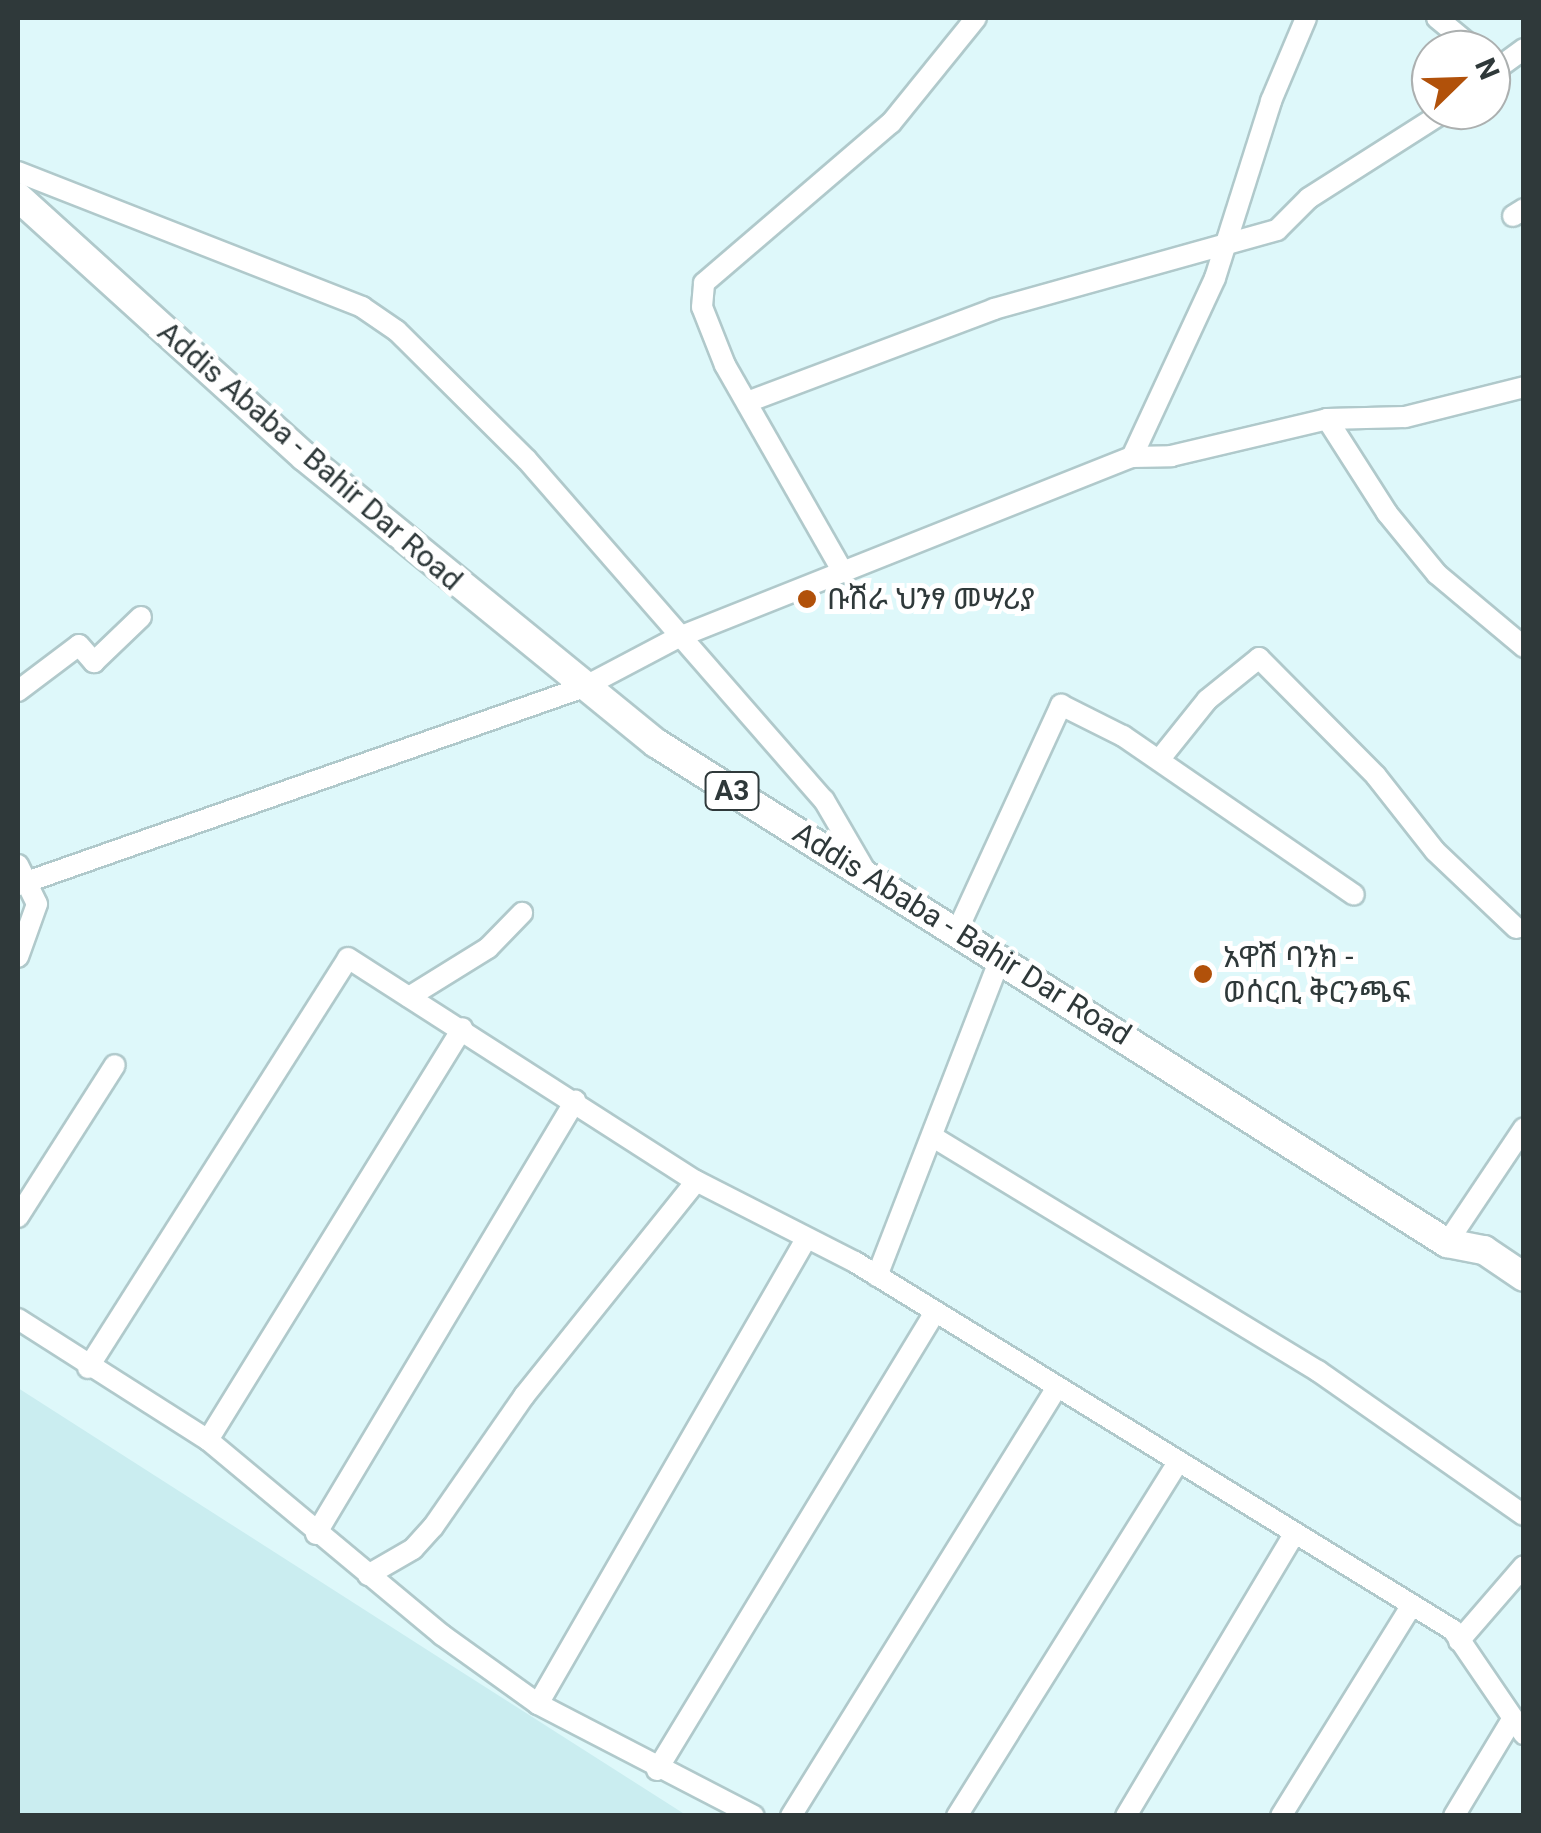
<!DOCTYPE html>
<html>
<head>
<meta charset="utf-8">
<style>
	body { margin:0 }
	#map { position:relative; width:1541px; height:1833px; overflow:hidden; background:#def8fa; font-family:Roboto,"Noto Sans Ethiopic",sans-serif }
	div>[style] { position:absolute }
	.built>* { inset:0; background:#caedf0 }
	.roads { filter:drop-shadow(2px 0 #b0c9cb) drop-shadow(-2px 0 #b0c9cb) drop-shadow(0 2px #b0c9cb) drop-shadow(0 -2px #b0c9cb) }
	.minor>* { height:20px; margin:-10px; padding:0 10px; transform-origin:10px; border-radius:10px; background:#fff }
	.highway>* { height:28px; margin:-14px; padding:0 14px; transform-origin:14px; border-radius:14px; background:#fff }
	.dots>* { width:28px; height:28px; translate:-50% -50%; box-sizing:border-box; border:5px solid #fff; border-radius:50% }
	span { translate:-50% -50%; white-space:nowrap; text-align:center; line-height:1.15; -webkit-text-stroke:10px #fff; paint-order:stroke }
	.shield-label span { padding:2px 8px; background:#fff; border:2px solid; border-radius:8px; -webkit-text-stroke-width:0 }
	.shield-label { font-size:28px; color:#2f393a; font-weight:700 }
	.street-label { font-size:30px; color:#2f393a }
	.poi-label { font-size:30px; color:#2f393a }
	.left { translate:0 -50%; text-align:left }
	.frame { position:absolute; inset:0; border:20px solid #2f393a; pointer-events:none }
	.north { position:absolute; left:1411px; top:30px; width:100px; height:100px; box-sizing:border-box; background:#fff; border:2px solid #acb0b0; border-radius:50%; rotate:67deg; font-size:28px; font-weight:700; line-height:40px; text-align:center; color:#2f393a }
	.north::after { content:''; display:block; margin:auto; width:35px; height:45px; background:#b1510a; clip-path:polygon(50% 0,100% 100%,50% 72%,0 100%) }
</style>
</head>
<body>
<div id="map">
	<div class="built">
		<i style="clip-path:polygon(18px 1388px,457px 1669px,686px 1815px,18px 1815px)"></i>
	</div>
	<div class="roads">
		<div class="minor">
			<i style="left:1437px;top:18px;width:50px;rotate:39.4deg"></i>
			<i style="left:1491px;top:73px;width:41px;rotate:-36deg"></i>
			<i style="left:18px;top:172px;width:370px;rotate:21.4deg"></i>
			<i style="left:362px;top:307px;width:42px;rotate:34.4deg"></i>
			<i style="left:397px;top:331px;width:183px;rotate:44.8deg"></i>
			<i style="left:527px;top:460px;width:451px;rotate:48.9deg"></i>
			<i style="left:824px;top:800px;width:86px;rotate:59.8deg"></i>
			<i style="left:1513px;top:216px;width:13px;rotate:-32deg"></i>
			<i style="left:747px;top:402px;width:264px;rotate:-20.6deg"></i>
			<i style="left:994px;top:309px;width:294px;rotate:-15.6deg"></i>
			<i style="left:1277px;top:230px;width:45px;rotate:-45deg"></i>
			<i style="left:1309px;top:198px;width:164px;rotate:-32.5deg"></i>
			<i style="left:1327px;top:419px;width:112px;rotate:57.4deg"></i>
			<i style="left:1387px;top:513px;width:79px;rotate:50.7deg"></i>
			<i style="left:1437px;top:574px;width:114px;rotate:40deg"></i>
			<i style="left:1132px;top:457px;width:197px;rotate:-65.1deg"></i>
			<i style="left:1215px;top:278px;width:186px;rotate:-72.4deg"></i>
			<i style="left:1271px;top:101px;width:90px;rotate:-67.1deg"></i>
			<i style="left:843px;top:572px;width:238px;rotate:-119.7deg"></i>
			<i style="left:725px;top:365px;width:62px;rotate:-111.6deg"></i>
			<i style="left:702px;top:307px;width:24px;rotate:-85deg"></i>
			<i style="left:704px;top:283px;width:246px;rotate:-40.6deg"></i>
			<i style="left:891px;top:123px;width:135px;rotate:-51deg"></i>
			<i style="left:18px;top:691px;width:76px;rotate:-37deg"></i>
			<i style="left:79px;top:645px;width:23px;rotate:49deg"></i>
			<i style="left:94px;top:662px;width:65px;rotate:-43.8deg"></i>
			<i style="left:1159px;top:760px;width:77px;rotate:-51.3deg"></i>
			<i style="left:1207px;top:700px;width:67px;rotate:-38.9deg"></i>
			<i style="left:1259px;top:658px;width:166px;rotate:45.2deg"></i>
			<i style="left:1376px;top:776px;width:95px;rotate:51.8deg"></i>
			<i style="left:1435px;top:851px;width:112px;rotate:43.5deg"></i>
			<i style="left:18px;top:865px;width:43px;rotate:64deg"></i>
			<i style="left:37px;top:904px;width:56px;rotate:109.7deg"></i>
			<i style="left:18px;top:885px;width:600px;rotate:-19.28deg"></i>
			<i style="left:584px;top:687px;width:107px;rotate:-27.8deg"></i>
			<i style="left:679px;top:637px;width:487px;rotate:-21.7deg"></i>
			<i style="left:1132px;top:457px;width:39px;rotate:-1deg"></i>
			<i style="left:1171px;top:456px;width:160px;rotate:-13.3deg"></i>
			<i style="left:1327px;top:419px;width:78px;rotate:-1.5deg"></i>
			<i style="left:1405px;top:417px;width:123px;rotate:-14.1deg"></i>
			<i style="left:958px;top:929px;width:247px;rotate:-65.3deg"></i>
			<i style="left:1061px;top:705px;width:69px;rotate:26.6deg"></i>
			<i style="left:1123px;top:736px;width:280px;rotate:34.5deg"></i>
			<i style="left:409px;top:997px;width:93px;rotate:-31.8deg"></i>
			<i style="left:488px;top:948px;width:49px;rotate:-45.8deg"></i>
			<i style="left:933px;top:1137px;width:451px;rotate:31.3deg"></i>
			<i style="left:1318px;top:1371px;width:251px;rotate:35deg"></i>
			<i style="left:18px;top:1217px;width:180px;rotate:-57.5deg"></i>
			<i style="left:1447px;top:1243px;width:138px;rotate:-56.2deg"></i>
			<i style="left:877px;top:1276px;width:343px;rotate:-68.8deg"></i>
			<i style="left:18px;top:1319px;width:225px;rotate:32.5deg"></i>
			<i style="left:208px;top:1440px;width:305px;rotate:39.8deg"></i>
			<i style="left:442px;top:1635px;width:118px;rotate:35.7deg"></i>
			<i style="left:538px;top:1704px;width:243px;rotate:27.4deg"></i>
			<i style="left:88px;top:1368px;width:485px;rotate:-57.6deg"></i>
			<i style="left:348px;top:958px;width:413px;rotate:32.7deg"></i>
			<i style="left:696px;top:1181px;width:178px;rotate:27deg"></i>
			<i style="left:855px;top:1262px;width:702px;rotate:31.61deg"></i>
			<i style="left:1453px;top:1630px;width:126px;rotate:55.7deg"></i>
			<i style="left:208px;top:1440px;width:484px;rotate:-58.3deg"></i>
			<i style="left:316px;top:1534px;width:505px;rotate:-59.11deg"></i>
			<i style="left:368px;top:1575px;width:52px;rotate:-30deg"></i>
			<i style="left:413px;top:1549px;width:30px;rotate:-48deg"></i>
			<i style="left:433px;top:1527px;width:160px;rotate:-55.2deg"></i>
			<i style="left:524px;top:1396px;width:275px;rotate:-51.3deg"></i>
			<i style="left:1459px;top:1641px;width:99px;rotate:-49.1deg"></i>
			<i style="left:538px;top:1704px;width:537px;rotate:-60.04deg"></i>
			<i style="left:657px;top:1770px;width:536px;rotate:-58.74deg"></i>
			<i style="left:791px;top:1816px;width:503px;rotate:-58.18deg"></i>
			<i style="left:957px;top:1816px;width:415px;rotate:-58deg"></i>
			<i style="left:1126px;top:1816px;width:328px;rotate:-59.2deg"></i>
			<i style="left:1281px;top:1816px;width:248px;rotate:-58.2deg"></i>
			<i style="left:1454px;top:1816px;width:114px;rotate:-59deg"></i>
		</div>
		<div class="highway">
			<i style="left:18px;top:197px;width:387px;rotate:42.2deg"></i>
			<i style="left:305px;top:457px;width:453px;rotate:39.2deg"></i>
			<i style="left:656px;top:743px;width:936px;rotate:32.3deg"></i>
			<i style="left:1447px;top:1243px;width:38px;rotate:11deg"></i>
			<i style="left:1484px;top:1250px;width:48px;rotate:34deg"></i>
		</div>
	</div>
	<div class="dots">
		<i style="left:807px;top:599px;background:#b1510a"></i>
		<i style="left:1203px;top:974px;background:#b1510a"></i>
	</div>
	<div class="shield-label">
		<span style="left:732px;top:791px">A3</span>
	</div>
	<div class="street-label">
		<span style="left:310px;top:456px;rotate:41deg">Addis Ababa - Bahir Dar Road</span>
		<span style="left:962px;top:934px;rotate:32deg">Addis Ababa - Bahir Dar Road</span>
	</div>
	<div class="poi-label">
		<span class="left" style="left:827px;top:599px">ቡሽራ ህንፃ መሣሪያ</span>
		<span class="left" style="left:1223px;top:974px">አዋሽ ባንክ -<br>ወሰርቢ ቅርንጫፍ</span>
	</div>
	<div class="frame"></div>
	<div class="north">N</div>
</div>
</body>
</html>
